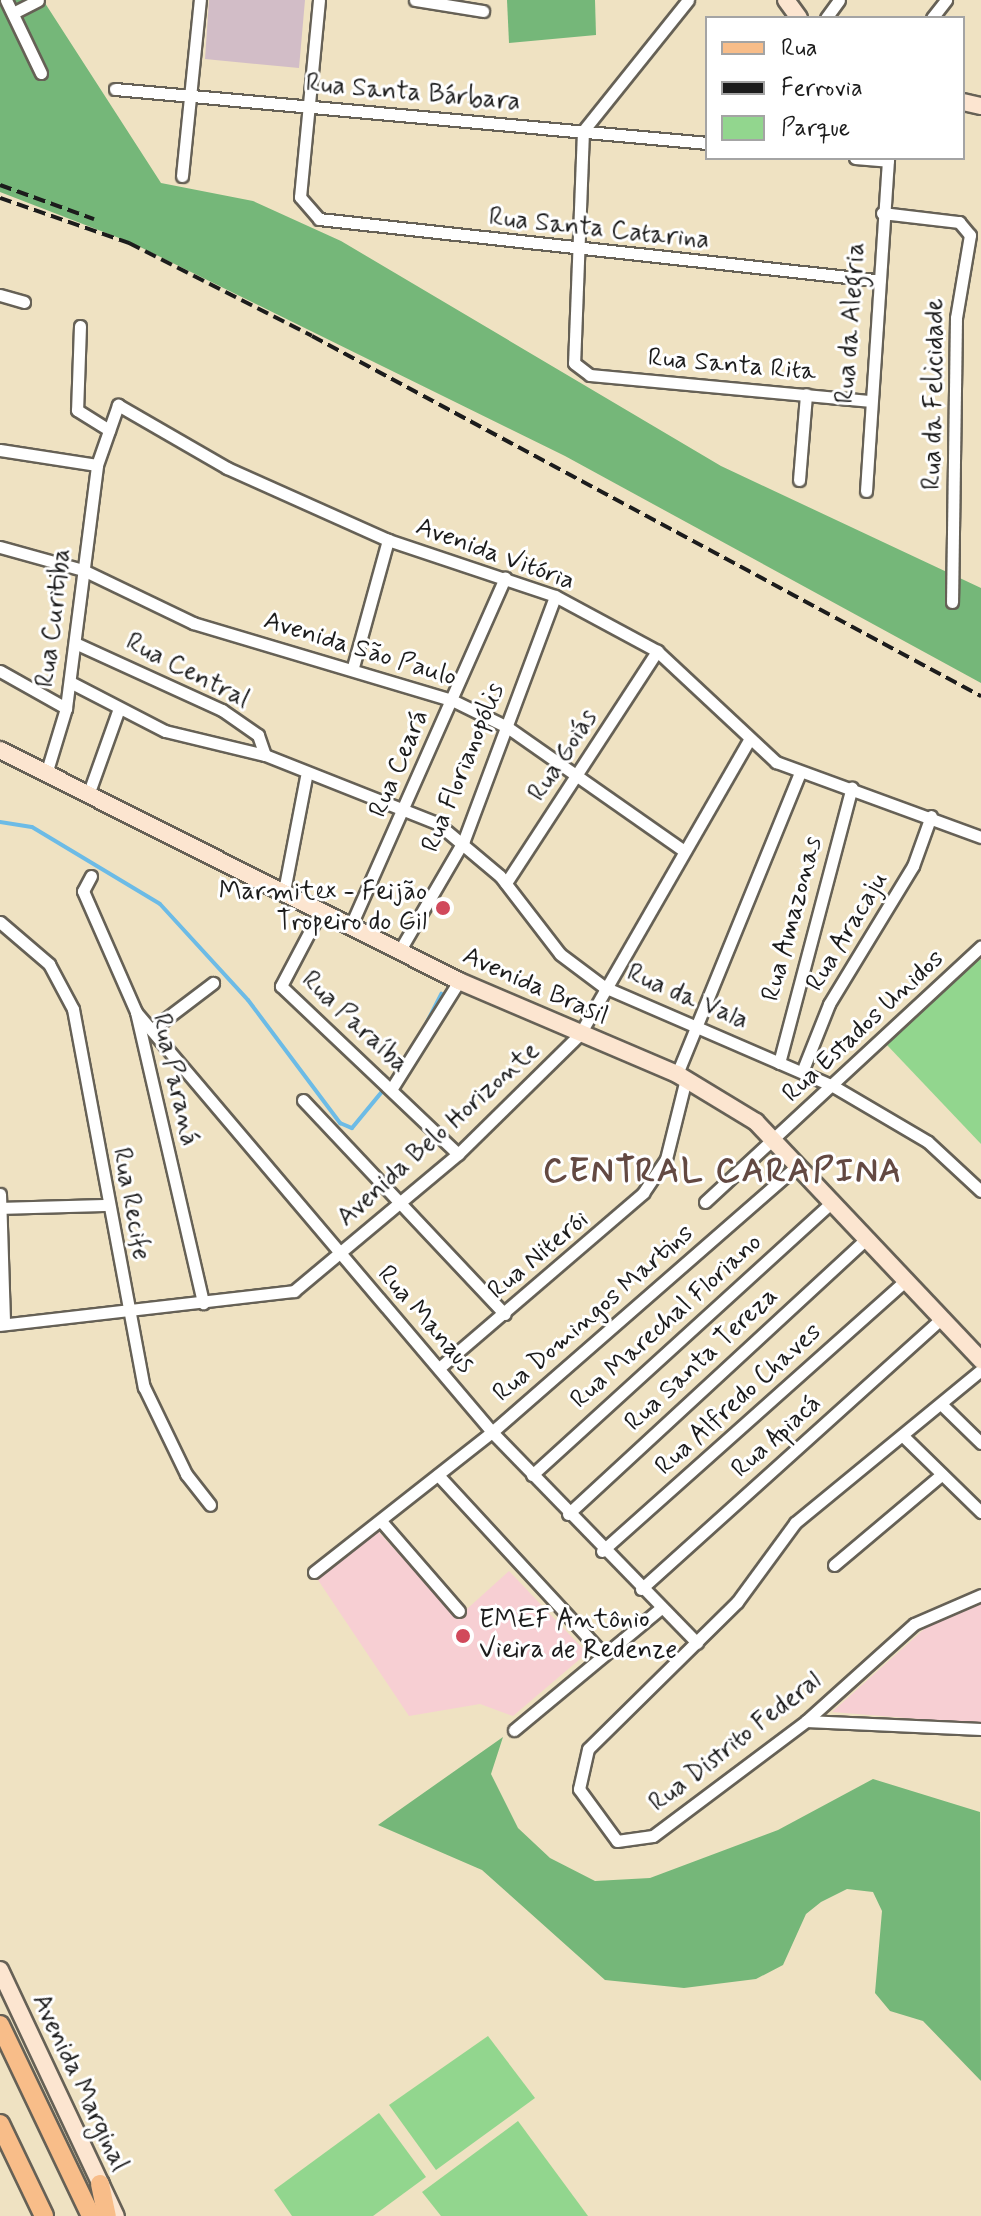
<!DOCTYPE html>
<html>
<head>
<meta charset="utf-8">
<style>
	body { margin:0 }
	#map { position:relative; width:981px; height:2216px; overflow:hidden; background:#efe2c2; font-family:Mynerve,sans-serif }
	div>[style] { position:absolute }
	.built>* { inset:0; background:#f7cfd3 }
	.industrial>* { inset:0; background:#d2bdc7 }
	.green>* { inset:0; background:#92d68e }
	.forest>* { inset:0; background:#75b779 }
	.stream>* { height:4px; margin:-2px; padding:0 2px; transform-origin:2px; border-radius:2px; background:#6cbbe6 }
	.roads { filter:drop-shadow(2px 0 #666156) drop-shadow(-2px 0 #666156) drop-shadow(0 2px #666156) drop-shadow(0 -2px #666156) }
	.street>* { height:11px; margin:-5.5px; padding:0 5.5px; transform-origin:5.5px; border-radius:5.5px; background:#fff }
	.secondary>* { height:16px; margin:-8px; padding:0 8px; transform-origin:8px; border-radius:8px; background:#fce5d0 }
	.primary>* { height:18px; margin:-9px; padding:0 9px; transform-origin:9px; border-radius:9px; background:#f8bd89 }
	.rail>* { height:4px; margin-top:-2px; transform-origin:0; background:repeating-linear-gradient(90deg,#1c1c1c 0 12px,transparent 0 18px) }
	.dots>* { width:22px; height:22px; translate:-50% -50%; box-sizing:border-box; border:4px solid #fff; border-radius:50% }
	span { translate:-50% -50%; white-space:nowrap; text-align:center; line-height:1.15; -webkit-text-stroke:6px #fff; paint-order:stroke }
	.street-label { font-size:26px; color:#1c1c1c }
	.poi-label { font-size:26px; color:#1c1c1c }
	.right { translate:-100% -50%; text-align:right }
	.left { translate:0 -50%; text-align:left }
	.district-label { font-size:34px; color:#634942; font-weight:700; letter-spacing:2px }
	.legend { position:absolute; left:705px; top:16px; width:260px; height:144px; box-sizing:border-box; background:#fff; border:2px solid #a4a4a4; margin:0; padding:10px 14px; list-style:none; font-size:24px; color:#1c1c1c }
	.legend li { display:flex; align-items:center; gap:16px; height:40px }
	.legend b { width:40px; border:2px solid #a4a4a4 }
</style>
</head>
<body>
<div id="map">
	<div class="built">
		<i style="clip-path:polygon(377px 1530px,457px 1618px,509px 1571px,587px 1653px,513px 1716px,480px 1704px,409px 1716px,316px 1577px)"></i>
		<i style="clip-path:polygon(981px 1602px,981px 1724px,832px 1712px,942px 1613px)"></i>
	</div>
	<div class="industrial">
		<i style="clip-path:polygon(209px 0,305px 0,299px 68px,205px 59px)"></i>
	</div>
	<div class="green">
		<i style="clip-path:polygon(979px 957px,981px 960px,981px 1144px,886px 1044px)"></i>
		<i style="clip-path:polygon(488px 2036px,535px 2098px,436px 2170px,389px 2105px)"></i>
		<i style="clip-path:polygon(379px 2113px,426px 2177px,373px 2216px,292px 2216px,274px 2190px)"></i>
		<i style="clip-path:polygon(518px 2121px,588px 2216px,441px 2216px,422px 2192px)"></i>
	</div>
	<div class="forest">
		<i style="clip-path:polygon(0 0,43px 0,161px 183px,253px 201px,341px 241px,721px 466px,981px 588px,981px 683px,565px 456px,132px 243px,0 192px)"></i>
		<i style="clip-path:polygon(507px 0,595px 0,596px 35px,509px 43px)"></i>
		<i style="clip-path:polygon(503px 1737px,491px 1774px,518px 1828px,550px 1858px,595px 1881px,650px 1878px,778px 1830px,873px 1779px,980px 1812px,981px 2081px,923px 2021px,890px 2011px,875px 1993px,882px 1911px,873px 1892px,847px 1889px,821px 1902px,806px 1914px,783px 1965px,756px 1979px,684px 1988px,605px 1980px,482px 1870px,378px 1825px)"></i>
	</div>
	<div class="stream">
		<i style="left:0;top:822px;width:32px;rotate:9deg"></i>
		<i style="left:32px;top:827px;width:149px;rotate:31deg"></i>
		<i style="left:160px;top:904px;width:130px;rotate:47.5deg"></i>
		<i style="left:248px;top:1000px;width:154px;rotate:53.2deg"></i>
		<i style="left:340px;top:1123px;width:13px;rotate:23deg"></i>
		<i style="left:352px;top:1128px;width:52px;rotate:-50.5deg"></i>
		<i style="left:426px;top:1024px;width:34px;rotate:-63deg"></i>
	</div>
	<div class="roads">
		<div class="street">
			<i style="left:6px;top:0;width:81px;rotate:64.4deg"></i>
			<i style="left:319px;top:0;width:198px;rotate:95.5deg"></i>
			<i style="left:300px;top:197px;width:29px;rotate:49deg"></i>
			<i style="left:319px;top:219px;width:559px;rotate:6.26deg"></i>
			<i style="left:415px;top:0;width:69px;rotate:9.2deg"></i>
			<i style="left:688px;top:0;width:168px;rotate:128.7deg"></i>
			<i style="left:583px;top:131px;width:232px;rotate:92.2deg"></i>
			<i style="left:574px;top:363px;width:20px;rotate:37deg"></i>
			<i style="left:590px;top:375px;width:280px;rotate:5.3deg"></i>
			<i style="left:13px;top:13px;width:28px;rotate:-27deg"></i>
			<i style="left:826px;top:18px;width:22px;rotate:-54deg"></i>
			<i style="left:932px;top:18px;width:23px;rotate:-52deg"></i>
			<i style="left:115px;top:89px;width:594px;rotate:5.21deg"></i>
			<i style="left:855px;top:158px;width:33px;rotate:5deg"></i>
			<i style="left:182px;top:176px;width:177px;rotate:-84.2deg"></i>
			<i style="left:882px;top:213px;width:78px;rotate:6.7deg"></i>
			<i style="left:959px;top:222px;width:17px;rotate:50deg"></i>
			<i style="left:970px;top:235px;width:84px;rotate:99.6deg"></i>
			<i style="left:956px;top:318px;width:284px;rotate:90.8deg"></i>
			<i style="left:0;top:295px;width:25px;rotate:16deg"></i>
			<i style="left:80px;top:326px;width:84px;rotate:92deg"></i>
			<i style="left:77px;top:410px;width:38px;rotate:32deg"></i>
			<i style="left:0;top:450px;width:98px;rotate:8.8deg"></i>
			<i style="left:799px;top:480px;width:86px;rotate:-85.3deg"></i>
			<i style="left:866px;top:491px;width:334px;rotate:-86.2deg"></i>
			<i style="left:0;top:547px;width:86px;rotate:15.5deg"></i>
			<i style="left:83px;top:570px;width:122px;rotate:25.7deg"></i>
			<i style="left:193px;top:623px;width:270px;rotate:16.6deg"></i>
			<i style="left:452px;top:700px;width:61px;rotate:26.1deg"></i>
			<i style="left:507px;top:727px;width:213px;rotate:35deg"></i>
			<i style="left:75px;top:643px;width:162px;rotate:24.5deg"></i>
			<i style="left:222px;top:710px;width:44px;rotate:34.8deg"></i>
			<i style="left:258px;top:735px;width:21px;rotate:71deg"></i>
			<i style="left:353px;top:667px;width:132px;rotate:-74.6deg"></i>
			<i style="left:0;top:671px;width:76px;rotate:29.3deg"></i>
			<i style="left:70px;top:682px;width:107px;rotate:27.3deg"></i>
			<i style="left:165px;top:731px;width:103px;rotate:13.5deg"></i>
			<i style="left:265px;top:755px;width:185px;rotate:21.6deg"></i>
			<i style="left:437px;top:823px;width:82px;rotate:40.1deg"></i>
			<i style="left:500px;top:876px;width:98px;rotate:52.4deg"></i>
			<i style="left:560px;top:954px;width:55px;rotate:36.9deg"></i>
			<i style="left:604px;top:987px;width:249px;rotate:23.4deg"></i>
			<i style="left:833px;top:1086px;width:110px;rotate:30.5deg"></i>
			<i style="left:928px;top:1142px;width:72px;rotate:42.8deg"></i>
			<i style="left:46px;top:774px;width:69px;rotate:-73.1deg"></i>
			<i style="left:66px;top:708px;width:245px;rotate:-82.7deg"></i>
			<i style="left:97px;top:465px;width:64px;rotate:-70.7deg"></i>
			<i style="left:118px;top:405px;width:126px;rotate:30deg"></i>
			<i style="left:227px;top:468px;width:176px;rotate:24.1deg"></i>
			<i style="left:388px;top:540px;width:176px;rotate:18.5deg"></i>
			<i style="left:555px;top:596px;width:116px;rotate:28.3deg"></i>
			<i style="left:657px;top:651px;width:163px;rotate:43deg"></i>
			<i style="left:776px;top:762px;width:218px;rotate:20.1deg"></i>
			<i style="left:88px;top:795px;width:89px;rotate:-70.3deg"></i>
			<i style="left:91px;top:876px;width:17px;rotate:118deg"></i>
			<i style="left:83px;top:891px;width:132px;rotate:66.3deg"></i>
			<i style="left:136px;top:1012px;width:299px;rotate:77deg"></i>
			<i style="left:506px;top:883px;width:277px;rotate:-56.9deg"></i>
			<i style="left:284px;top:891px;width:116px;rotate:-79.1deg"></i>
			<i style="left:321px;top:910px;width:86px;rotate:117.8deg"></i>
			<i style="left:281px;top:986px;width:244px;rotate:43.5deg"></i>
			<i style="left:0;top:922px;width:65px;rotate:40.6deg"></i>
			<i style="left:49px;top:964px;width:51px;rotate:61.9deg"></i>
			<i style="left:73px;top:1009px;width:385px;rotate:79.4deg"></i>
			<i style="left:144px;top:1387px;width:97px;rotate:64.2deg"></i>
			<i style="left:186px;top:1474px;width:39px;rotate:52deg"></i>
			<i style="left:352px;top:923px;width:378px;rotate:-66.1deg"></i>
			<i style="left:400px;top:950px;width:127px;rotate:-59.8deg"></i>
			<i style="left:464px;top:840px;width:260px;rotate:-69.5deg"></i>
			<i style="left:136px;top:1012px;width:551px;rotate:49.71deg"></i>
			<i style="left:492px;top:1432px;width:294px;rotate:45.8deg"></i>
			<i style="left:155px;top:1027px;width:73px;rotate:-37.2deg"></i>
			<i style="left:779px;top:1063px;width:285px;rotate:-75.2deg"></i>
			<i style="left:802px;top:1072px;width:73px;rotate:-68.3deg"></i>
			<i style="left:829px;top:1004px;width:162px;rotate:-58.7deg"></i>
			<i style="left:913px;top:866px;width:53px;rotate:-70.2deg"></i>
			<i style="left:677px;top:1074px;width:326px;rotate:-67.8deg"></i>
			<i style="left:392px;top:1088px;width:126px;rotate:-57.9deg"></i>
			<i style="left:303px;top:1100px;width:294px;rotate:46.7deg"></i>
			<i style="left:0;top:1194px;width:130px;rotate:88.2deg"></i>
			<i style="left:705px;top:1202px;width:376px;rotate:-42.8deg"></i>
			<i style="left:0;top:1208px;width:107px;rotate:-1.6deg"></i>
			<i style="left:0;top:1325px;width:296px;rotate:-6.6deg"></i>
			<i style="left:294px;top:1291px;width:214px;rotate:-39.9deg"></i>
			<i style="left:458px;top:1154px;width:171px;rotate:-44.5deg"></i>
			<i style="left:580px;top:1034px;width:337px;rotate:-60.1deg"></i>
			<i style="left:439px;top:1368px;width:269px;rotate:-40.6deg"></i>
			<i style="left:643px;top:1193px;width:41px;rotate:-55.9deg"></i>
			<i style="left:666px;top:1159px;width:82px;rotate:-76deg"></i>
			<i style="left:981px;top:1370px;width:241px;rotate:140.6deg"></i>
			<i style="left:795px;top:1523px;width:98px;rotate:126.3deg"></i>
			<i style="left:737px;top:1602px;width:209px;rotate:135.4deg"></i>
			<i style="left:588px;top:1749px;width:41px;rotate:102.7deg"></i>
			<i style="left:579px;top:1789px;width:64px;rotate:53.8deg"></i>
			<i style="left:617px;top:1841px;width:36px;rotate:-8deg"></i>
			<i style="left:653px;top:1836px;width:191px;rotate:-36.9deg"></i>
			<i style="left:806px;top:1721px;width:145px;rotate:-41.9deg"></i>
			<i style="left:914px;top:1624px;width:73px;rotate:-23.4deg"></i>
			<i style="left:941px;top:1404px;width:56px;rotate:44.3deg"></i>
			<i style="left:903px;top:1436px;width:109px;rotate:44.3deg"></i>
			<i style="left:438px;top:1475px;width:243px;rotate:47.3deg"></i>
			<i style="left:532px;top:1475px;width:406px;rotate:-42.3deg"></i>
			<i style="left:568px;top:1514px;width:407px;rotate:-42.7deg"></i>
			<i style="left:381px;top:1521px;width:119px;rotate:49.1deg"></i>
			<i style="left:602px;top:1551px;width:406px;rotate:-41.7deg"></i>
			<i style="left:834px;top:1565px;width:141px;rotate:-40.1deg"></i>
			<i style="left:314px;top:1572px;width:226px;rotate:-38.2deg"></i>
			<i style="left:492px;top:1432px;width:406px;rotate:-41.1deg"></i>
			<i style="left:641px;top:1589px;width:405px;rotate:-42deg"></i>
			<i style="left:806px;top:1721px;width:175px;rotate:2.6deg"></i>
			<i style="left:514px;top:1730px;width:191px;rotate:-39.7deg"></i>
		</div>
		<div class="secondary">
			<i style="left:786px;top:0;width:22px;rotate:54deg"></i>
			<i style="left:963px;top:102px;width:18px;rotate:13deg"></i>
			<i style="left:0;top:750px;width:514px;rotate:26.71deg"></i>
			<i style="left:459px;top:981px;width:237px;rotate:23.1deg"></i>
			<i style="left:677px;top:1074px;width:92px;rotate:31.3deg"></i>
			<i style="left:756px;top:1122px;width:328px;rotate:46.6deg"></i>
			<i style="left:0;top:1970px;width:272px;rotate:64.8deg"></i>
		</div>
		<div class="primary">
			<i style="left:0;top:2025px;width:212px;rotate:64.5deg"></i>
			<i style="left:0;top:2124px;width:102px;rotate:64.4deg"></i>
			<i style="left:100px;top:2184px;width:33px;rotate:78deg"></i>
		</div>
	</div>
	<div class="rail">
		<i style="left:0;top:185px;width:100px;rotate:19.9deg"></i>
		<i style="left:0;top:198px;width:137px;rotate:19.2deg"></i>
		<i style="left:129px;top:243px;width:205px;rotate:26.9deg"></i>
		<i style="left:312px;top:336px;width:760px;rotate:28.29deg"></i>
	</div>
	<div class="dots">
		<i style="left:443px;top:908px;background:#d1495b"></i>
		<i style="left:463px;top:1636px;background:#d1495b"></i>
	</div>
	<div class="street-label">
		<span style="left:413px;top:94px;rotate:5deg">Rua Santa Bárbara</span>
		<span style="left:599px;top:230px;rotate:6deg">Rua Santa Catarina</span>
		<span style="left:852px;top:323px;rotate:-86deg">Rua da Alegria</span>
		<span style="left:732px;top:366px;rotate:5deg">Rua Santa Rita</span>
		<span style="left:935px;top:394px;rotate:-89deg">Rua da Felicidade</span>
		<span style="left:495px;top:555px;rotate:20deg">Avenida Vitória</span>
		<span style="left:55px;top:618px;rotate:-83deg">Rua Curitiba</span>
		<span style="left:360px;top:650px;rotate:17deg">Avenida São Paulo</span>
		<span style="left:187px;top:672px;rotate:27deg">Rua Central</span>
		<span style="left:564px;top:756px;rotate:-57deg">Rua Goiás</span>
		<span style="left:400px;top:764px;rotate:-67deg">Rua Ceará</span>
		<span style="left:464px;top:768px;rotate:-68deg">Rua Florianopólis</span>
		<span style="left:793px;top:919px;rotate:-75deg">Rua Amazonas</span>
		<span style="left:848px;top:932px;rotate:-59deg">Rua Aracaju</span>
		<span style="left:535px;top:987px;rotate:24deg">Avenida Brasil</span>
		<span style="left:687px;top:998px;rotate:23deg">Rua da Vala</span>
		<span style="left:354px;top:1023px;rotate:43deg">Rua Paraíba</span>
		<span style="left:864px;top:1027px;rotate:-43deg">Rua Estados Unidos</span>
		<span style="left:174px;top:1080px;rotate:77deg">Rua Paraná</span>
		<span style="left:439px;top:1135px;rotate:-42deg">Avenida Belo Horizonte</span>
		<span style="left:130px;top:1204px;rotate:79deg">Rua Recife</span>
		<span style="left:539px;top:1256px;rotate:-40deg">Rua Niterói</span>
		<span style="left:594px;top:1314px;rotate:-41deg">Rua Domingos Martins</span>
		<span style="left:425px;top:1320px;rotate:49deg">Rua Manaus</span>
		<span style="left:667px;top:1322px;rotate:-42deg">Rua Marechal Floriano</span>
		<span style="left:702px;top:1360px;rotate:-43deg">Rua Santa Tereza</span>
		<span style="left:739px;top:1400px;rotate:-42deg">Rua Alfredo Chaves</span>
		<span style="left:777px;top:1437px;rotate:-42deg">Rua Apiacá</span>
		<span style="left:736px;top:1743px;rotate:-38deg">Rua Distrito Federal</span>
		<span style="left:79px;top:2083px;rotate:65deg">Avenida Marginal</span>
	</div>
	<div class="poi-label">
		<span class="right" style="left:427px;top:908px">Marmitex - Feijão<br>Tropeiro do Gil</span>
		<span class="left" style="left:479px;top:1636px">EMEF Antônio<br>Vieira de Redenze</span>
	</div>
	<div class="district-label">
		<span style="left:723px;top:1172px">CENTRAL CARAPINA</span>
	</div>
	<ul class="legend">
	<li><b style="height:10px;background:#f8bd89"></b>Rua</li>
	<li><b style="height:10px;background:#1c1c1c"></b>Ferrovia</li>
	<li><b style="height:22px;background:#92d68e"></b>Parque</li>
	</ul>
</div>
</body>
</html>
